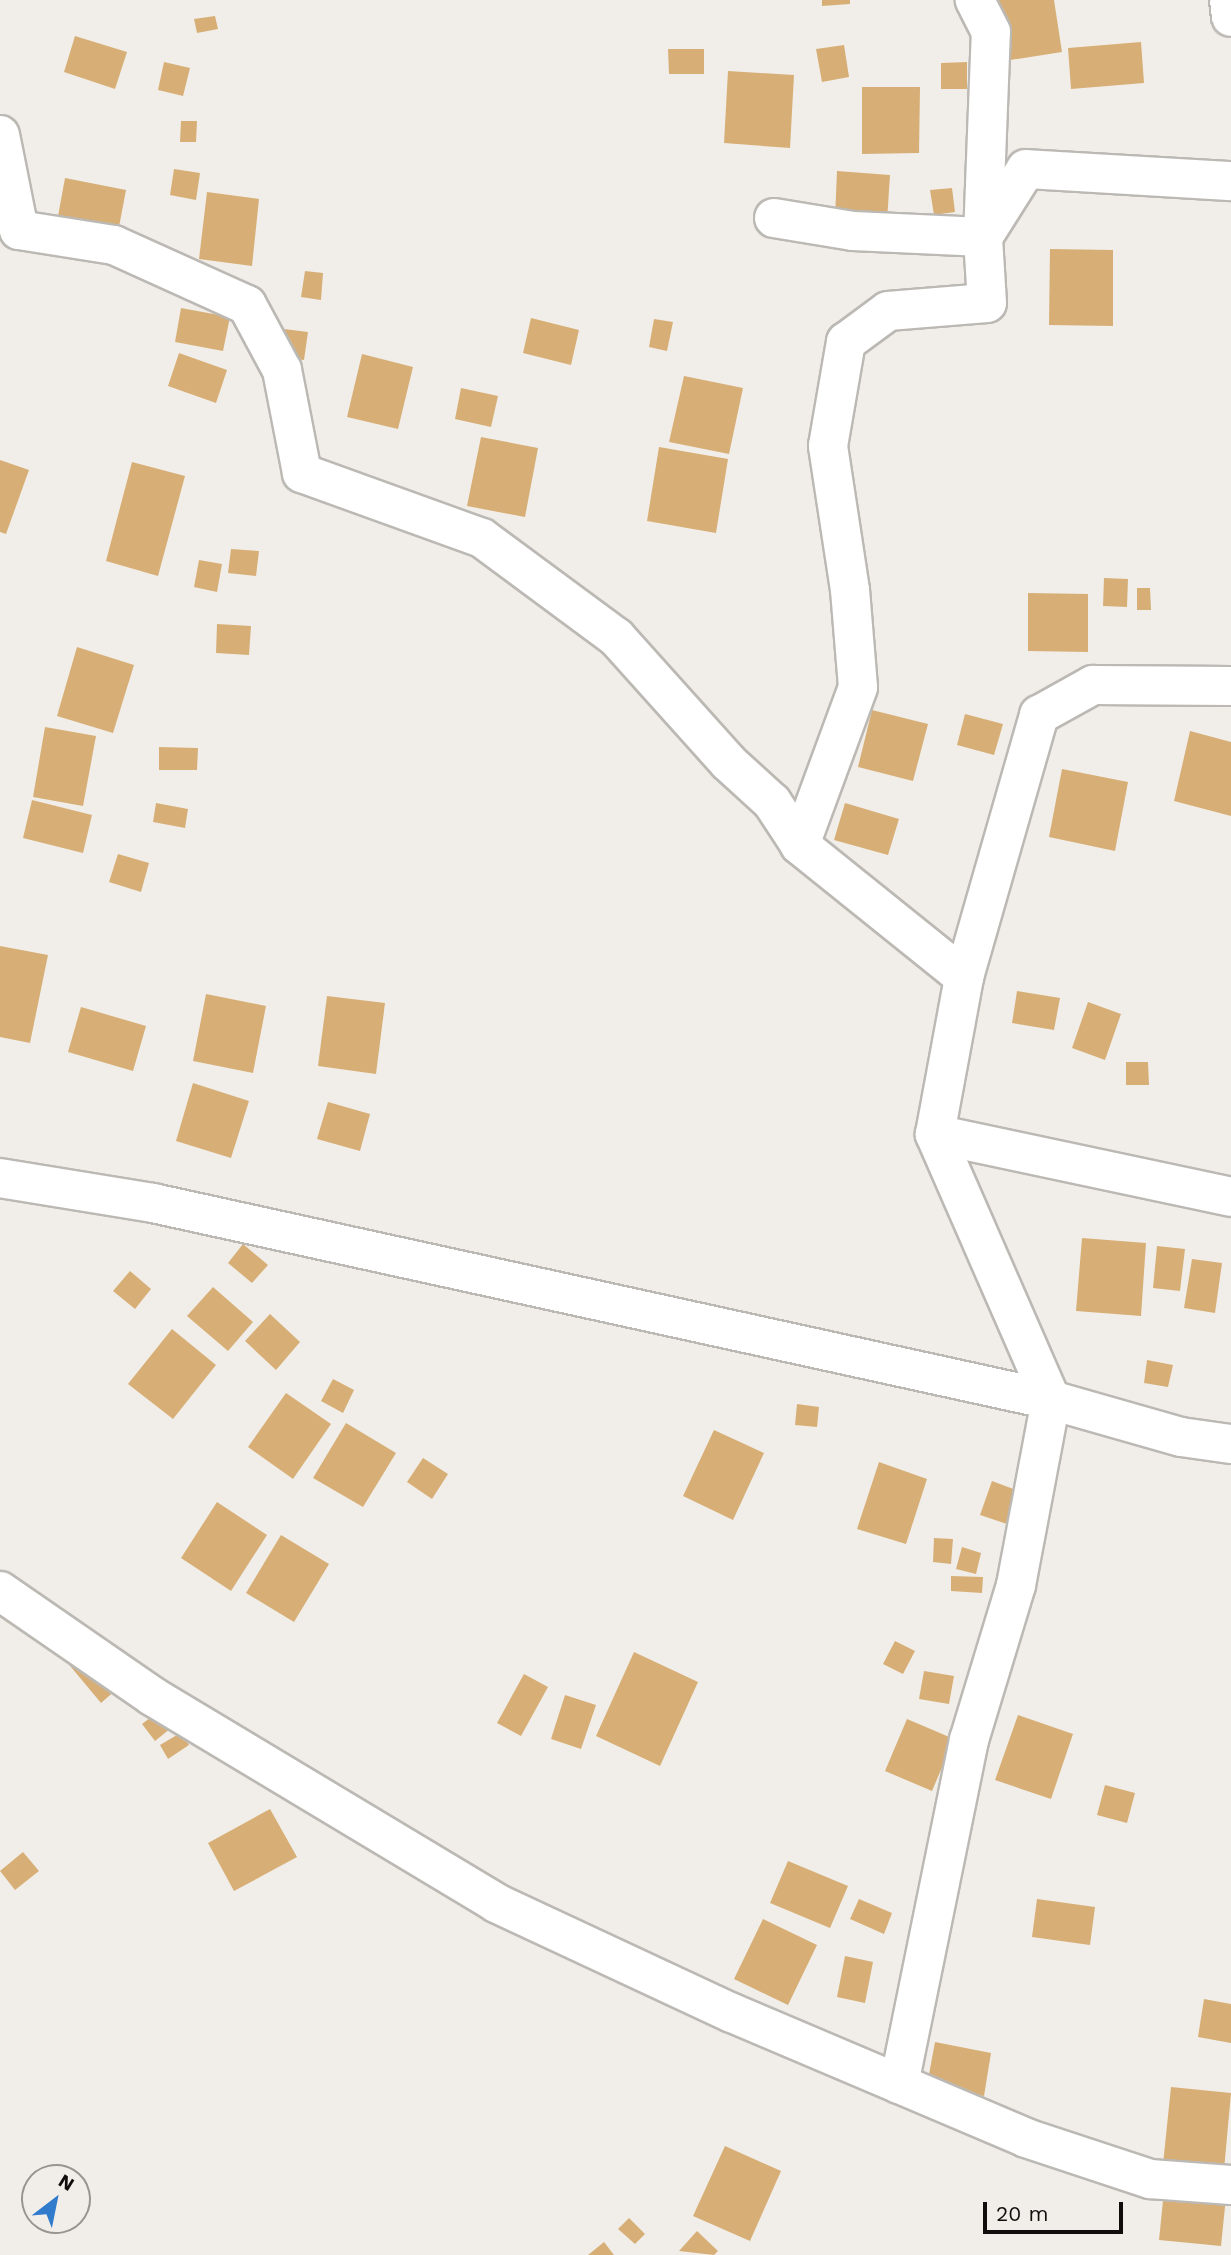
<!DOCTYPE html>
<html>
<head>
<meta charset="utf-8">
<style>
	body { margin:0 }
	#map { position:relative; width:1231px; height:2255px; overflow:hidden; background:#f1eee9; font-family:"Work Sans",sans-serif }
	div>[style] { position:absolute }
	.building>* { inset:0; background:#d7af76 }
	.roads { filter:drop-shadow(2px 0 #bcb9b4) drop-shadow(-2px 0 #bcb9b4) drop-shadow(0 2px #bcb9b4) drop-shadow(0 -2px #bcb9b4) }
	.minor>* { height:38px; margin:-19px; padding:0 19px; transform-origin:19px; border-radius:19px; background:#fff }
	span { translate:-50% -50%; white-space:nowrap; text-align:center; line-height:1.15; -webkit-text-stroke:7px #f1eee9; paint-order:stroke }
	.north { position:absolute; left:21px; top:2164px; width:70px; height:70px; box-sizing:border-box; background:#f1eee9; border:2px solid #979491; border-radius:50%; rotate:32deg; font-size:19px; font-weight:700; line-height:28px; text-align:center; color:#0f0e0d }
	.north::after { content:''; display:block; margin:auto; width:24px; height:32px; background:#307bcc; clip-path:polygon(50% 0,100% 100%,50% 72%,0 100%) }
	.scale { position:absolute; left:983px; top:2202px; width:140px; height:32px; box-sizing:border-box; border:4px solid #0f0e0d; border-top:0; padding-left:9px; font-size:21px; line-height:24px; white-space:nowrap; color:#0f0e0d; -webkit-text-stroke:5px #f1eee9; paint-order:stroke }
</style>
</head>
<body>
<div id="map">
	<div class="building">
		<i style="clip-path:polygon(822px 0,850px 0,850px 4px,822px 6px)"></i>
		<i style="clip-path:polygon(995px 0,1054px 0,1062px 52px,1004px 61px)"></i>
		<i style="clip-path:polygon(215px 16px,218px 29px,197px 33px,194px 19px)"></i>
		<i style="clip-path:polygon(75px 36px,127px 52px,115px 89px,64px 72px)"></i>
		<i style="clip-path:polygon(1141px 42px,1144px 83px,1071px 89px,1068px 48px)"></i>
		<i style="clip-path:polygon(844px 45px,849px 77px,822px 82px,816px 49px)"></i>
		<i style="clip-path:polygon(668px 49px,704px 49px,704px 74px,669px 74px)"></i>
		<i style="clip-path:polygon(164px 62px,190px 68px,183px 96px,158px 90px)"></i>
		<i style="clip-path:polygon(967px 62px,967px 89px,941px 89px,941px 63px)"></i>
		<i style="clip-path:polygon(728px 71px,794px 75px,790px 148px,724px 143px)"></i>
		<i style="clip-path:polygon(862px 87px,920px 87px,919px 153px,862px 154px)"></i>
		<i style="clip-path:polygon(181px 121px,197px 121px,196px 142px,180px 142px)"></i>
		<i style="clip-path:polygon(174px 169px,200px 173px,196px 200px,170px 195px)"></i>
		<i style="clip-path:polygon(837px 171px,890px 175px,887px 221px,835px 218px)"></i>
		<i style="clip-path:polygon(65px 178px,126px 190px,119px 227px,58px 216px)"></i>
		<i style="clip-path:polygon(952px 188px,955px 212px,934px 215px,930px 190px)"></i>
		<i style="clip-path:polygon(207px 192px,259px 199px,252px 266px,199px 259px)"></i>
		<i style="clip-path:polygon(1050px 249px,1113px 250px,1113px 326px,1049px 325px)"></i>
		<i style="clip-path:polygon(305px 271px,323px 273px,321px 300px,301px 297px)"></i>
		<i style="clip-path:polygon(181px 308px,230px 317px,223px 351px,175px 342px)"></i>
		<i style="clip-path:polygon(531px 318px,579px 330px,571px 365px,523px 353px)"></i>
		<i style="clip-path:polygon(654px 319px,673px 322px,667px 351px,649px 347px)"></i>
		<i style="clip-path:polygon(284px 329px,308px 332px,304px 360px,280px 357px)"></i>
		<i style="clip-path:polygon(179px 353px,227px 370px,216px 403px,168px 386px)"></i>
		<i style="clip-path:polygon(362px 354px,413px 367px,398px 429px,347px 417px)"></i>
		<i style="clip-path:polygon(684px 376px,743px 388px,729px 454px,669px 442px)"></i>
		<i style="clip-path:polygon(461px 388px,498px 396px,491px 427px,455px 419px)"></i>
		<i style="clip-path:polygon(481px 437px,538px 448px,525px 517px,467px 506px)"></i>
		<i style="clip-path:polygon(659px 447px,728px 459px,716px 533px,647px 521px)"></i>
		<i style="clip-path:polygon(0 460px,29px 470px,6px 534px,0 532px)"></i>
		<i style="clip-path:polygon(132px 462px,185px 476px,158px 576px,106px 561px)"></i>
		<i style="clip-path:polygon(231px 549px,259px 551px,256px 576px,228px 573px)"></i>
		<i style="clip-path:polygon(199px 560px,222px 564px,217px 592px,194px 587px)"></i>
		<i style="clip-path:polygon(1104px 578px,1128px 579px,1127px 607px,1103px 606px)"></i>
		<i style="clip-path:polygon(1137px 588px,1150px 588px,1151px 610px,1137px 610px)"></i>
		<i style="clip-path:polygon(1028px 593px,1088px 594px,1088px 652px,1028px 651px)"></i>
		<i style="clip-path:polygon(217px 624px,251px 626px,249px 655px,216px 653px)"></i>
		<i style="clip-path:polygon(77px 647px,134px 665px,113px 733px,57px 716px)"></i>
		<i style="clip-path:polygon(872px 710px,928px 724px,913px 781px,858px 767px)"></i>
		<i style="clip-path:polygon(965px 714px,1003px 724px,994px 755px,957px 745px)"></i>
		<i style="clip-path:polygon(45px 727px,96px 736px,83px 806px,33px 797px)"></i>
		<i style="clip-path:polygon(1190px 731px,1231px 742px,1231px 816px,1174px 801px)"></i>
		<i style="clip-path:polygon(159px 747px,198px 748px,197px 770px,159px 770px)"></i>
		<i style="clip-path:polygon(1062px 769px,1128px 782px,1115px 851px,1049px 837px)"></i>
		<i style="clip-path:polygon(32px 800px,92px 815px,83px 853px,23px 838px)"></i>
		<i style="clip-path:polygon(156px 803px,188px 809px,185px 828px,153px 822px)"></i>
		<i style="clip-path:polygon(845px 803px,899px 819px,888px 855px,834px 840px)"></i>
		<i style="clip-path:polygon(118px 854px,149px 863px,141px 892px,109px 882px)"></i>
		<i style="clip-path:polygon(0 946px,48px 955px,30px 1043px,0 1037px)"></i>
		<i style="clip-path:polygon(1017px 991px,1060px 998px,1054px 1030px,1012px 1023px)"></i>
		<i style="clip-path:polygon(206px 994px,266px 1006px,253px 1073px,193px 1061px)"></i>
		<i style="clip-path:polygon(327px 996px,385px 1003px,376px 1074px,318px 1066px)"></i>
		<i style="clip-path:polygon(1088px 1002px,1121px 1014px,1105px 1060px,1072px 1048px)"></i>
		<i style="clip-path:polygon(81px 1007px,146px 1026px,133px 1071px,68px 1052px)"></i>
		<i style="clip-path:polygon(1126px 1062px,1148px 1062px,1149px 1085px,1126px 1085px)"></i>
		<i style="clip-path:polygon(193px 1083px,249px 1101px,231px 1158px,176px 1141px)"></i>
		<i style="clip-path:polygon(328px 1102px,370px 1114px,360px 1151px,317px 1139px)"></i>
		<i style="clip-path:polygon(1082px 1238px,1146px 1243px,1141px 1316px,1076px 1311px)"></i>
		<i style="clip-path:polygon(243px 1244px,268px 1265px,252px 1283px,228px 1263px)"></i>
		<i style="clip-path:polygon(1157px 1246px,1185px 1249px,1180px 1291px,1153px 1288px)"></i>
		<i style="clip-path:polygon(1192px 1259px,1222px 1263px,1215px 1313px,1184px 1308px)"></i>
		<i style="clip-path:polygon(130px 1271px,151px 1289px,135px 1309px,113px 1291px)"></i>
		<i style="clip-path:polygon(213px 1287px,253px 1322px,228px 1351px,187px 1316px)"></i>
		<i style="clip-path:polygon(270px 1314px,300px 1342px,276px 1370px,245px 1341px)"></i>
		<i style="clip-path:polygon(172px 1329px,216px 1365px,173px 1419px,128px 1384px)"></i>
		<i style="clip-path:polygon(1147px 1360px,1173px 1365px,1168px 1387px,1144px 1383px)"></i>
		<i style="clip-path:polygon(333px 1379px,354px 1390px,343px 1413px,321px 1401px)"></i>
		<i style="clip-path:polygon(286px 1393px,331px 1424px,293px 1479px,248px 1447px)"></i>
		<i style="clip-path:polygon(797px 1404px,819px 1407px,817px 1427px,795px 1425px)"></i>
		<i style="clip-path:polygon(346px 1423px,396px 1453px,363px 1507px,313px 1478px)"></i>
		<i style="clip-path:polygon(714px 1430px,764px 1453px,733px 1520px,683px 1496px)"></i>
		<i style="clip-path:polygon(423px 1458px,448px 1474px,432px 1499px,407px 1482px)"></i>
		<i style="clip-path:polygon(879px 1462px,927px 1479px,906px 1544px,857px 1529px)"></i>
		<i style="clip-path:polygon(992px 1481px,1019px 1491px,1007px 1524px,980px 1515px)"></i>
		<i style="clip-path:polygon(217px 1502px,267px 1535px,231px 1591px,181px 1558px)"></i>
		<i style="clip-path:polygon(281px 1535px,329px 1564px,294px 1622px,246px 1593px)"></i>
		<i style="clip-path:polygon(934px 1538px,953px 1539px,951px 1564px,933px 1562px)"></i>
		<i style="clip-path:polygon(962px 1547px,981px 1553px,976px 1574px,956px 1569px)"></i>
		<i style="clip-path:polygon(951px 1576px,983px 1577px,982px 1593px,951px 1591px)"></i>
		<i style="clip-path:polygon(98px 1635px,132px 1676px,101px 1703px,66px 1661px)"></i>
		<i style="clip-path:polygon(895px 1641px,915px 1651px,903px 1674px,883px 1664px)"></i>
		<i style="clip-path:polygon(634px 1652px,698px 1682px,660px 1766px,596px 1736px)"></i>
		<i style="clip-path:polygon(924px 1671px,954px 1676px,949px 1704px,919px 1699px)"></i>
		<i style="clip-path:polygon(524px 1674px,548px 1687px,521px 1736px,497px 1723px)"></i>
		<i style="clip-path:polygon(565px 1695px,596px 1705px,581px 1749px,551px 1739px)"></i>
		<i style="clip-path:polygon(163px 1708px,176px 1724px,155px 1741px,142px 1724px)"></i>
		<i style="clip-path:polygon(1018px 1715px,1073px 1734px,1051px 1799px,995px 1780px)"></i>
		<i style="clip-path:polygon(907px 1719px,954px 1739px,932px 1791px,885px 1771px)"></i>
		<i style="clip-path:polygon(182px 1732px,189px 1745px,168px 1759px,160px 1745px)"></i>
		<i style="clip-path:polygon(1105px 1785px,1135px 1793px,1127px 1823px,1097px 1815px)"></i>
		<i style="clip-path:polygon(270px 1809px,297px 1857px,234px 1891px,208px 1843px)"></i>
		<i style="clip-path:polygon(23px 1852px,39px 1871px,15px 1890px,0 1871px)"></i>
		<i style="clip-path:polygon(788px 1861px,848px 1886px,830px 1928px,770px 1903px)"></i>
		<i style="clip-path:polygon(859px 1899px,892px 1913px,884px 1934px,850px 1919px)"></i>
		<i style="clip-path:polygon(1037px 1899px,1095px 1907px,1090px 1945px,1032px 1937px)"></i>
		<i style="clip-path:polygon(763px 1919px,817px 1945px,788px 2005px,734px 1979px)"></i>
		<i style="clip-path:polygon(845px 1956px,873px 1962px,865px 2003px,837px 1997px)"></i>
		<i style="clip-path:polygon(1204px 1999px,1231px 2004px,1231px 2043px,1198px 2037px)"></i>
		<i style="clip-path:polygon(935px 2042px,991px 2053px,984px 2096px,927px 2085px)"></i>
		<i style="clip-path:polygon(1171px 2087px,1231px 2093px,1224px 2170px,1163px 2164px)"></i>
		<i style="clip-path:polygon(725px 2146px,781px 2171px,750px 2241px,693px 2216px)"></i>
		<i style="clip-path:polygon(1164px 2191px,1226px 2197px,1221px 2246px,1159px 2240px)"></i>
		<i style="clip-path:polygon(629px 2218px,645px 2234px,635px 2244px,618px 2229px)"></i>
		<i style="clip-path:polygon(697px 2231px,718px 2251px,714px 2255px,679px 2251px)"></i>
		<i style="clip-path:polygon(604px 2242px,614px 2255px,588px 2255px)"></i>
	</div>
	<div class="roads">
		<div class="minor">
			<i style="left:1229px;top:0;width:17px;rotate:83deg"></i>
			<i style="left:0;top:135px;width:97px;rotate:78.7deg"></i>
			<i style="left:19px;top:230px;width:96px;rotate:9deg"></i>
			<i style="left:114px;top:245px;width:146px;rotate:24.3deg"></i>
			<i style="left:247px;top:305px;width:74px;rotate:61.7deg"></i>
			<i style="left:282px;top:370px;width:105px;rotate:79deg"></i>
			<i style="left:302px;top:473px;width:191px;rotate:19.9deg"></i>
			<i style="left:482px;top:538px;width:167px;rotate:36.5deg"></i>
			<i style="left:616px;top:637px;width:168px;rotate:48.1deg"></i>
			<i style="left:728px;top:762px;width:59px;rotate:42.3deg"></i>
			<i style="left:772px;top:802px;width:51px;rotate:56.9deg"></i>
			<i style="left:774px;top:218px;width:80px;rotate:9.3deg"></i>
			<i style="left:853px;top:231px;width:130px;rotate:2.6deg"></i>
			<i style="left:983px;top:237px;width:80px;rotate:-57.7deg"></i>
			<i style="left:1026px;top:169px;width:205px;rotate:3.4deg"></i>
			<i style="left:964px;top:977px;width:211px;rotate:-141.2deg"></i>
			<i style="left:800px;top:845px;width:168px;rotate:-69.8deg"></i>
			<i style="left:858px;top:687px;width:97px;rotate:-94.7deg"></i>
			<i style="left:850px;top:590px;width:146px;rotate:-98.7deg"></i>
			<i style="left:828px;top:446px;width:106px;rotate:-80.2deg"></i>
			<i style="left:846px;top:342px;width:52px;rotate:-36.4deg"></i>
			<i style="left:888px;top:311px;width:99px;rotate:-4.6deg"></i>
			<i style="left:987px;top:303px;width:66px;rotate:-93.5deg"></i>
			<i style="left:983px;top:237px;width:205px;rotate:-87.8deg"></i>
			<i style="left:991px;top:32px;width:36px;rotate:-117deg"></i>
			<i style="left:935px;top:1134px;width:303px;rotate:12deg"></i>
			<i style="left:0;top:1178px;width:155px;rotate:9.3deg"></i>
			<i style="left:153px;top:1203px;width:919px;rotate:12.37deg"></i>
			<i style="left:1051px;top:1400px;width:135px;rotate:15.9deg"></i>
			<i style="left:1181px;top:1437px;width:50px;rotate:8deg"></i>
			<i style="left:0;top:1591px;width:185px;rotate:34.6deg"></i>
			<i style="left:152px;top:1696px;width:401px;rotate:31deg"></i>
			<i style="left:496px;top:1903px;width:260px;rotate:25deg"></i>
			<i style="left:732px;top:2013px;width:319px;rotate:23deg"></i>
			<i style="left:1026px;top:2138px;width:131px;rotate:18.3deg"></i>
			<i style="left:1150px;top:2179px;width:81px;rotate:4.2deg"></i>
			<i style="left:899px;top:2084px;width:351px;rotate:-78.5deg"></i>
			<i style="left:969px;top:1740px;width:162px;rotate:-73.1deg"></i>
			<i style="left:1016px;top:1585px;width:188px;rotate:-79.3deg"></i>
			<i style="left:1051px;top:1400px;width:290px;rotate:-113.6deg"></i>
			<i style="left:935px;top:1134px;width:160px;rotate:-79.5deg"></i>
			<i style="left:964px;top:977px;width:273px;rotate:-74deg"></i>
			<i style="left:1039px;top:715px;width:62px;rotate:-29.1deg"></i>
			<i style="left:1093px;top:685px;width:138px;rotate:0.4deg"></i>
		</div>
	</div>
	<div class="north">N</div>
	<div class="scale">20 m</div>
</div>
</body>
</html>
